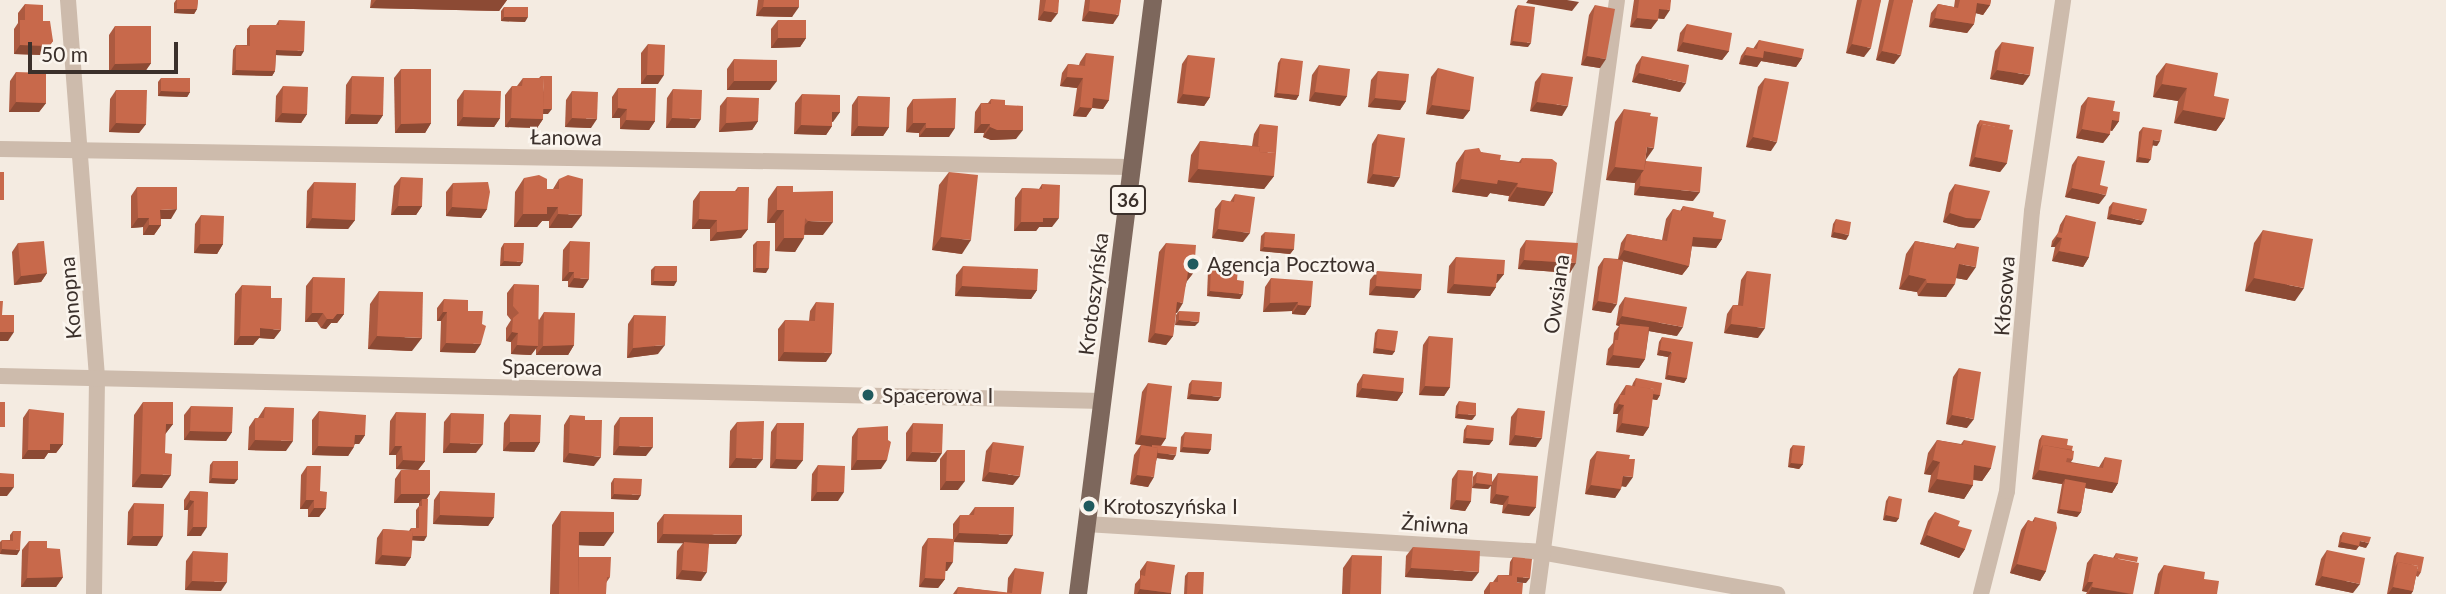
<!DOCTYPE html>
<html>
<head>
<meta charset="utf-8">
<style>
	body { margin:0 }
	#map { position:relative; width:2446px; height:594px; overflow:hidden; background:#f4ebe1; font-family:Lato,sans-serif }
	div>[style] { position:absolute }
	.street>* { height:16px; margin:-8px; padding:0 8px; transform-origin:8px; border-radius:8px; background:#cdbbac }
	.primary>* { height:18px; margin:-9px; padding:0 9px; transform-origin:9px; border-radius:9px; background:#7d675c }
	.wall>* { inset:0; background:#ac5a40 }
	.shaded-wall>* { inset:0; background:#8c4a34 }
	.building>* { inset:0; background:#c8694b }
	.dots>* { width:19px; height:19px; translate:-50% -50%; box-sizing:border-box; border:4px solid #fbf5ee; border-radius:50% }
	span { translate:-50% -50%; white-space:nowrap; text-align:center; line-height:1.15; -webkit-text-stroke:5px #fbf5ee; paint-order:stroke }
	.shield-label span { padding:2px 5px; background:#fbf5ee; border:2px solid; border-radius:5px; -webkit-text-stroke-width:0 }
	.shield-label { font-size:19px; color:#3b302b; font-weight:700 }
	.street-label { font-size:21px; color:#3b302b }
	.poi-label { font-size:21px; color:#3b302b }
	.left { translate:0 -50%; text-align:left }
	.scale { position:absolute; left:28px; top:42px; width:150px; height:32px; box-sizing:border-box; border:4px solid #3b302b; border-top:0; padding-left:9px; font-size:21px; line-height:24px; white-space:nowrap; color:#3b302b; -webkit-text-stroke:5px #fbf5ee; paint-order:stroke }
</style>
</head>
<body>
<div id="map">
	<div class="street">
		<i style="left:68px;top:0;width:380px;rotate:85.6deg"></i>
		<i style="left:97px;top:379px;width:215px;rotate:90.8deg"></i>
		<i style="left:0;top:149px;width:1132px;rotate:0.91deg"></i>
		<i style="left:0;top:376px;width:1103px;rotate:1.3deg"></i>
		<i style="left:1086px;top:524px;width:456px;rotate:3.5deg"></i>
		<i style="left:1541px;top:552px;width:240px;rotate:10.1deg"></i>
		<i style="left:1537px;top:594px;width:599px;rotate:-82.33deg"></i>
		<i style="left:1981px;top:594px;width:106px;rotate:-75.8deg"></i>
		<i style="left:2007px;top:491px;width:281px;rotate:-84.9deg"></i>
		<i style="left:2032px;top:211px;width:213px;rotate:-81.6deg"></i>
	</div>
	<div class="primary">
		<i style="left:1078px;top:594px;width:599px;rotate:-82.8deg"></i>
	</div>
	<div class="wall">
		<i style="clip-path:polygon(176px 0,198px 0,197px 9px,194px 14px,174px 13px,174px 3px)"></i>
		<i style="clip-path:polygon(371px 0,507px 0,499px 11px,370px 8px)"></i>
		<i style="clip-path:polygon(758px 0,799px 0,792px 17px,756px 16px)"></i>
		<i style="clip-path:polygon(1040px 0,1059px 0,1051px 22px,1038px 20px)"></i>
		<i style="clip-path:polygon(1085px 0,1121px 0,1113px 24px,1082px 21px)"></i>
		<i style="clip-path:polygon(1634px 0,1671px 0,1664px 19px,1658px 18px,1651px 29px,1630px 27px)"></i>
		<i style="clip-path:polygon(1857px 0,1881px 0,1864px 57px,1846px 53px)"></i>
		<i style="clip-path:polygon(1889px 0,1913px 0,1894px 64px,1876px 60px)"></i>
		<i style="clip-path:polygon(1955px 0,1991px 0,1990px 5px,1983px 15px,1976px 13px,1974px 24px,1967px 33px,1929px 27px,1931px 13px,1938px 4px,1954px 7px)"></i>
		<i style="clip-path:polygon(25px 4px,43px 21px,53px 41px,43px 55px,14px 54px,14px 29px,18px 23px,18px 13px)"></i>
		<i style="clip-path:polygon(1518px 5px,1528px 47px,1510px 45px,1515px 10px)"></i>
		<i style="clip-path:polygon(1595px 5px,1600px 68px,1581px 65px,1589px 15px)"></i>
		<i style="clip-path:polygon(504px 7px,525px 22px,501px 21px,501px 11px)"></i>
		<i style="clip-path:polygon(279px 20px,301px 56px,276px 55px,275px 71px,272px 76px,232px 75px,233px 50px,236px 45px,247px 45px,247px 29px,250px 25px,276px 25px)"></i>
		<i style="clip-path:polygon(778px 20px,806px 38px,800px 47px,771px 48px,771px 29px)"></i>
		<i style="clip-path:polygon(1687px 24px,1729px 51px,1722px 60px,1677px 51px,1680px 33px)"></i>
		<i style="clip-path:polygon(115px 26px,151px 63px,144px 73px,109px 73px,109px 35px)"></i>
		<i style="clip-path:polygon(1759px 40px,1802px 58px,1796px 67px,1761px 61px,1757px 67px,1739px 64px,1741px 56px,1747px 47px,1753px 49px)"></i>
		<i style="clip-path:polygon(2002px 42px,2023px 85px,1990px 79px,1995px 51px)"></i>
		<i style="clip-path:polygon(648px 44px,658px 84px,641px 84px,641px 53px)"></i>
		<i style="clip-path:polygon(1086px 53px,1109px 100px,1103px 109px,1092px 108px,1086px 117px,1073px 116px,1077px 88px,1060px 86px,1062px 73px,1068px 64px,1079px 65px,1080px 62px)"></i>
		<i style="clip-path:polygon(1188px 55px,1210px 97px,1204px 106px,1177px 103px,1182px 64px)"></i>
		<i style="clip-path:polygon(1642px 56px,1680px 92px,1632px 82px,1636px 65px)"></i>
		<i style="clip-path:polygon(1281px 58px,1299px 95px,1296px 100px,1274px 97px,1278px 63px)"></i>
		<i style="clip-path:polygon(734px 59px,770px 90px,727px 90px,727px 69px)"></i>
		<i style="clip-path:polygon(2166px 63px,2214px 96px,2225px 118px,2216px 131px,2174px 123px,2178px 101px,2153px 97px,2156px 76px)"></i>
		<i style="clip-path:polygon(1319px 65px,1347px 96px,1340px 106px,1309px 101px,1312px 75px)"></i>
		<i style="clip-path:polygon(1438px 68px,1470px 110px,1463px 119px,1426px 114px,1431px 77px)"></i>
		<i style="clip-path:polygon(401px 69px,431px 123px,425px 133px,395px 133px,394px 78px)"></i>
		<i style="clip-path:polygon(1378px 71px,1406px 101px,1400px 110px,1368px 107px,1371px 80px)"></i>
		<i style="clip-path:polygon(16px 72px,46px 103px,39px 112px,9px 112px,10px 81px)"></i>
		<i style="clip-path:polygon(1542px 73px,1562px 116px,1530px 111px,1535px 82px)"></i>
		<i style="clip-path:polygon(352px 76px,383px 115px,377px 124px,345px 124px,346px 85px)"></i>
		<i style="clip-path:polygon(541px 76px,548px 114px,543px 114px,543px 119px,537px 128px,505px 127px,505px 95px,512px 86px,517px 86px,523px 78px,539px 78px)"></i>
		<i style="clip-path:polygon(161px 78px,190px 92px,187px 97px,158px 96px,158px 82px)"></i>
		<i style="clip-path:polygon(1765px 78px,1771px 151px,1746px 147px,1758px 87px)"></i>
		<i style="clip-path:polygon(283px 86px,307px 114px,301px 123px,275px 122px,276px 96px)"></i>
		<i style="clip-path:polygon(618px 88px,655px 121px,649px 130px,620px 129px,620px 118px,612px 118px,612px 97px)"></i>
		<i style="clip-path:polygon(673px 89px,695px 128px,666px 128px,667px 98px)"></i>
		<i style="clip-path:polygon(116px 90px,146px 124px,139px 133px,109px 132px,110px 99px)"></i>
		<i style="clip-path:polygon(464px 90px,500px 118px,494px 127px,457px 126px,457px 100px)"></i>
		<i style="clip-path:polygon(572px 91px,591px 128px,565px 127px,566px 100px)"></i>
		<i style="clip-path:polygon(802px 94px,840px 112px,832px 121px,832px 126px,826px 135px,794px 134px,795px 103px)"></i>
		<i style="clip-path:polygon(858px 96px,889px 127px,883px 136px,851px 136px,852px 105px)"></i>
		<i style="clip-path:polygon(727px 97px,758px 121px,752px 130px,719px 132px,720px 106px)"></i>
		<i style="clip-path:polygon(2088px 97px,2113px 111px,2119px 121px,2112px 131px,2110px 130px,2110px 134px,2103px 143px,2076px 138px,2081px 106px)"></i>
		<i style="clip-path:polygon(913px 99px,949px 137px,919px 137px,919px 133px,906px 132px,907px 108px)"></i>
		<i style="clip-path:polygon(991px 99px,1005px 105px,1016px 139px,991px 140px,983px 137px,984px 133px,974px 133px,975px 112px,981px 103px,988px 103px)"></i>
		<i style="clip-path:polygon(1624px 109px,1646px 161px,1693px 201px,1634px 195px,1635px 183px,1606px 180px,1615px 122px)"></i>
		<i style="clip-path:polygon(1980px 120px,2007px 163px,2000px 172px,1969px 166px,1977px 125px)"></i>
		<i style="clip-path:polygon(1260px 124px,1274px 176px,1264px 189px,1188px 182px,1191px 155px,1200px 141px,1252px 146px,1254px 134px)"></i>
		<i style="clip-path:polygon(2143px 127px,2157px 146px,2153px 145px,2148px 163px,2136px 162px,2139px 132px)"></i>
		<i style="clip-path:polygon(1378px 134px,1394px 187px,1367px 183px,1372px 144px)"></i>
		<i style="clip-path:polygon(1465px 150px,1481px 152px,1500px 160px,1519px 162px,1522px 158px,1553px 192px,1544px 206px,1508px 201px,1509px 196px,1490px 193px,1487px 197px,1452px 192px,1456px 163px)"></i>
		<i style="clip-path:polygon(2078px 156px,2100px 185px,2099px 204px,2065px 197px,2072px 165px)"></i>
		<i style="clip-path:polygon(949px 172px,962px 254px,932px 250px,939px 185px)"></i>
		<i style="clip-path:polygon(401px 177px,422px 206px,416px 215px,391px 215px,394px 186px)"></i>
		<i style="clip-path:polygon(524px 178px,547px 189px,553px 189px,559px 179px,572px 228px,549px 228px,549px 221px,542px 221px,537px 227px,514px 227px,515px 192px)"></i>
		<i style="clip-path:polygon(314px 182px,355px 220px,348px 229px,306px 228px,307px 191px)"></i>
		<i style="clip-path:polygon(453px 183px,487px 209px,481px 218px,446px 216px,446px 192px)"></i>
		<i style="clip-path:polygon(1042px 184px,1052px 227px,1039px 227px,1036px 231px,1014px 231px,1015px 198px,1022px 188px,1039px 189px)"></i>
		<i style="clip-path:polygon(1955px 184px,1981px 219px,1974px 228px,1960px 227px,1943px 222px,1949px 193px)"></i>
		<i style="clip-path:polygon(777px 186px,823px 235px,804px 235px,795px 252px,775px 251px,775px 223px,767px 223px,768px 199px)"></i>
		<i style="clip-path:polygon(137px 187px,171px 219px,161px 219px,161px 225px,154px 235px,143px 235px,143px 227px,131px 228px,131px 196px)"></i>
		<i style="clip-path:polygon(738px 187px,748px 229px,741px 238px,710px 241px,710px 229px,692px 229px,693px 201px,700px 191px,735px 191px)"></i>
		<i style="clip-path:polygon(1235px 194px,1243px 242px,1212px 238px,1215px 209px,1222px 200px,1230px 202px)"></i>
		<i style="clip-path:polygon(2113px 202px,2141px 225px,2107px 219px,2109px 207px)"></i>
		<i style="clip-path:polygon(1683px 206px,1713px 217px,1722px 239px,1716px 248px,1692px 246px,1689px 266px,1682px 275px,1623px 261px,1611px 313px,1592px 310px,1598px 267px,1604px 258px,1618px 259px,1621px 243px,1627px 234px,1662px 240px,1666px 219px,1673px 209px,1680px 211px)"></i>
		<i style="clip-path:polygon(201px 215px,223px 244px,217px 254px,194px 253px,195px 224px)"></i>
		<i style="clip-path:polygon(2066px 215px,2089px 257px,2083px 267px,2052px 261px,2055px 247px,2051px 247px,2052px 241px,2058px 233px,2060px 225px)"></i>
		<i style="clip-path:polygon(1836px 219px,1846px 240px,1831px 237px,1833px 224px)"></i>
		<i style="clip-path:polygon(2263px 230px,2295px 301px,2245px 291px,2254px 243px)"></i>
		<i style="clip-path:polygon(1265px 232px,1294px 249px,1290px 254px,1260px 251px,1261px 236px)"></i>
		<i style="clip-path:polygon(1526px 240px,1570px 273px,1518px 269px,1520px 249px)"></i>
		<i style="clip-path:polygon(570px 241px,583px 288px,568px 287px,568px 281px,562px 281px,563px 250px)"></i>
		<i style="clip-path:polygon(757px 241px,766px 273px,753px 272px,753px 245px)"></i>
		<i style="clip-path:polygon(1915px 241px,1954px 248px,1957px 243px,1967px 280px,1956px 278px,1946px 297px,1918px 296px,1917px 292px,1899px 289px,1906px 254px)"></i>
		<i style="clip-path:polygon(18px 243px,47px 273px,41px 282px,14px 285px,12px 252px)"></i>
		<i style="clip-path:polygon(504px 243px,520px 266px,500px 266px,501px 248px)"></i>
		<i style="clip-path:polygon(1166px 243px,1194px 272px,1187px 281px,1177px 313px,1176px 312px,1173px 336px,1166px 345px,1148px 342px,1159px 252px)"></i>
		<i style="clip-path:polygon(1456px 257px,1504px 274px,1496px 283px,1496px 287px,1490px 296px,1447px 293px,1449px 266px)"></i>
		<i style="clip-path:polygon(655px 266px,674px 286px,651px 285px,651px 270px)"></i>
		<i style="clip-path:polygon(963px 266px,1037px 290px,1031px 299px,955px 296px,956px 275px)"></i>
		<i style="clip-path:polygon(1211px 266px,1237px 280px,1240px 299px,1207px 296px,1208px 271px)"></i>
		<i style="clip-path:polygon(1377px 271px,1421px 289px,1414px 298px,1369px 295px,1370px 280px)"></i>
		<i style="clip-path:polygon(1747px 271px,1758px 338px,1724px 333px,1727px 314px,1733px 305px,1738px 305px,1741px 280px)"></i>
		<i style="clip-path:polygon(313px 277px,344px 314px,337px 323px,331px 323px,326px 329px,321px 328px,317px 322px,305px 322px,306px 286px)"></i>
		<i style="clip-path:polygon(1271px 278px,1311px 306px,1305px 315px,1292px 314px,1292px 311px,1263px 312px,1265px 287px)"></i>
		<i style="clip-path:polygon(514px 284px,539px 320px,544px 312px,574px 345px,568px 355px,536px 355px,536px 348px,531px 355px,511px 354px,511px 342px,506px 341px,506px 328px,511px 320px,507px 315px,507px 293px)"></i>
		<i style="clip-path:polygon(242px 285px,271px 298px,274px 339px,259px 338px,253px 345px,234px 345px,235px 294px)"></i>
		<i style="clip-path:polygon(379px 291px,412px 351px,368px 349px,370px 304px)"></i>
		<i style="clip-path:polygon(1625px 297px,1677px 336px,1649px 331px,1645px 359px,1639px 368px,1606px 365px,1608px 349px,1613px 343px,1614px 333px,1619px 326px,1616px 325px,1619px 306px)"></i>
		<i style="clip-path:polygon(444px 299px,468px 311px,475px 353px,440px 352px,441px 321px,437px 321px,437px 308px)"></i>
		<i style="clip-path:polygon(816px 302px,826px 362px,778px 361px,778px 329px,785px 320px,809px 321px,810px 311px)"></i>
		<i style="clip-path:polygon(1179px 311px,1195px 326px,1175px 325px,1176px 315px)"></i>
		<i style="clip-path:polygon(634px 315px,658px 354px,627px 358px,628px 324px)"></i>
		<i style="clip-path:polygon(1378px 329px,1395px 351px,1392px 355px,1373px 353px,1375px 333px)"></i>
		<i style="clip-path:polygon(1429px 336px,1450px 387px,1444px 396px,1419px 395px,1423px 345px)"></i>
		<i style="clip-path:polygon(1662px 337px,1687px 378px,1684px 383px,1665px 379px,1668px 357px,1657px 355px,1659px 342px)"></i>
		<i style="clip-path:polygon(1959px 368px,1967px 428px,1946px 424px,1953px 377px)"></i>
		<i style="clip-path:polygon(1363px 374px,1403px 392px,1397px 401px,1356px 397px,1357px 384px)"></i>
		<i style="clip-path:polygon(1636px 378px,1660px 395px,1657px 400px,1652px 399px,1649px 427px,1643px 436px,1616px 432px,1618px 414px,1613px 414px,1614px 404px,1626px 385px,1632px 386px,1633px 383px)"></i>
		<i style="clip-path:polygon(1192px 380px,1218px 401px,1187px 399px,1189px 384px)"></i>
		<i style="clip-path:polygon(1148px 383px,1166px 438px,1161px 446px,1173px 460px,1157px 458px,1148px 487px,1130px 484px,1134px 455px,1141px 445px,1151px 447px,1135px 444px,1142px 392px)"></i>
		<i style="clip-path:polygon(1459px 401px,1472px 420px,1455px 418px,1456px 406px)"></i>
		<i style="clip-path:polygon(143px 402px,173px 424px,165px 434px,162px 488px,132px 487px,134px 415px)"></i>
		<i style="clip-path:polygon(191px 406px,232px 432px,226px 441px,184px 440px,184px 415px)"></i>
		<i style="clip-path:polygon(265px 407px,286px 451px,248px 450px,249px 427px,255px 418px,258px 418px)"></i>
		<i style="clip-path:polygon(1518px 408px,1536px 447px,1509px 445px,1511px 417px)"></i>
		<i style="clip-path:polygon(29px 409px,63px 444px,56px 453px,48px 453px,44px 459px,22px 459px,23px 418px)"></i>
		<i style="clip-path:polygon(319px 411px,365px 435px,359px 444px,355px 444px,348px 456px,312px 455px,312px 420px)"></i>
		<i style="clip-path:polygon(396px 412px,425px 461px,418px 470px,396px 469px,396px 455px,389px 455px,390px 421px)"></i>
		<i style="clip-path:polygon(451px 413px,476px 453px,443px 453px,444px 422px)"></i>
		<i style="clip-path:polygon(510px 414px,540px 442px,534px 452px,503px 451px,504px 423px)"></i>
		<i style="clip-path:polygon(570px 415px,585px 420px,594px 466px,563px 462px,564px 425px)"></i>
		<i style="clip-path:polygon(620px 417px,646px 456px,613px 455px,614px 426px)"></i>
		<i style="clip-path:polygon(737px 422px,756px 468px,729px 468px,730px 431px)"></i>
		<i style="clip-path:polygon(777px 423px,803px 460px,796px 469px,770px 468px,771px 432px)"></i>
		<i style="clip-path:polygon(913px 423px,936px 462px,906px 461px,906px 433px)"></i>
		<i style="clip-path:polygon(1467px 425px,1493px 440px,1489px 445px,1463px 443px,1464px 430px)"></i>
		<i style="clip-path:polygon(858px 428px,881px 469px,851px 470px,852px 437px)"></i>
		<i style="clip-path:polygon(1185px 432px,1211px 449px,1208px 454px,1180px 452px,1181px 437px)"></i>
		<i style="clip-path:polygon(2042px 435px,2067px 445px,2072px 450px,2073px 459px,2071px 462px,2099px 467px,2105px 457px,2118px 483px,2112px 493px,2085px 488px,2081px 512px,2077px 517px,2057px 513px,2062px 484px,2032px 479px,2039px 440px)"></i>
		<i style="clip-path:polygon(1937px 440px,1961px 444px,1964px 440px,1991px 468px,1982px 481px,1973px 480px,1973px 485px,1964px 499px,1928px 492px,1931px 475px,1924px 474px,1928px 453px)"></i>
		<i style="clip-path:polygon(993px 442px,1013px 485px,982px 481px,986px 451px)"></i>
		<i style="clip-path:polygon(1793px 445px,1803px 464px,1799px 469px,1788px 467px,1790px 449px)"></i>
		<i style="clip-path:polygon(947px 450px,958px 490px,940px 490px,940px 459px)"></i>
		<i style="clip-path:polygon(1597px 451px,1626px 487px,1622px 486px,1615px 498px,1585px 494px,1590px 460px)"></i>
		<i style="clip-path:polygon(213px 461px,238px 479px,234px 484px,209px 483px,210px 465px)"></i>
		<i style="clip-path:polygon(818px 465px,838px 501px,811px 501px,812px 474px)"></i>
		<i style="clip-path:polygon(307px 466px,320px 491px,326px 508px,319px 517px,308px 517px,308px 509px,300px 509px,301px 475px)"></i>
		<i style="clip-path:polygon(401px 470px,430px 494px,427px 499px,424px 541px,412px 540px,411px 557px,405px 566px,375px 564px,377px 538px,383px 529px,409px 531px,411px 528px,416px 528px,416px 510px,419px 506px,419px 503px,394px 503px,395px 479px)"></i>
		<i style="clip-path:polygon(1458px 470px,1471px 501px,1465px 511px,1450px 509px,1452px 479px)"></i>
		<i style="clip-path:polygon(1477px 472px,1492px 482px,1498px 473px,1536px 507px,1529px 516px,1502px 513px,1503px 505px,1490px 503px,1491px 485px,1488px 489px,1472px 488px,1473px 477px)"></i>
		<i style="clip-path:polygon(614px 478px,638px 500px,611px 499px,611px 483px)"></i>
		<i style="clip-path:polygon(190px 491px,208px 492px,201px 536px,187px 536px,188px 510px,184px 510px,184px 500px)"></i>
		<i style="clip-path:polygon(440px 491px,494px 517px,488px 526px,433px 524px,434px 500px)"></i>
		<i style="clip-path:polygon(1889px 496px,1899px 518px,1896px 522px,1883px 520px,1886px 501px)"></i>
		<i style="clip-path:polygon(134px 503px,157px 546px,127px 545px,128px 512px)"></i>
		<i style="clip-path:polygon(975px 507px,1007px 544px,954px 542px,947px 571px,945px 571px,945px 579px,938px 588px,919px 587px,922px 547px,928px 538px,953px 539px,953px 524px,960px 515px,969px 515px)"></i>
		<i style="clip-path:polygon(561px 511px,604px 546px,579px 545px,579px 557px,610px 577px,606px 583px,606px 594px,550px 594px,552px 525px)"></i>
		<i style="clip-path:polygon(1935px 512px,1958px 526px,1965px 549px,1959px 558px,1920px 544px,1928px 521px)"></i>
		<i style="clip-path:polygon(664px 514px,736px 544px,709px 544px,701px 581px,676px 579px,677px 551px,683px 543px,657px 543px,657px 523px)"></i>
		<i style="clip-path:polygon(2035px 517px,2046px 571px,2040px 581px,2010px 573px,2021px 530px,2028px 520px,2032px 522px)"></i>
		<i style="clip-path:polygon(13px 531px,17px 555px,0 554px,0 542px,2px 540px,10px 540px,10px 535px)"></i>
		<i style="clip-path:polygon(2343px 532px,2366px 548px,2359px 546px,2356px 550px,2338px 547px,2340px 536px)"></i>
		<i style="clip-path:polygon(29px 541px,47px 548px,63px 577px,56px 587px,21px 587px,22px 550px)"></i>
		<i style="clip-path:polygon(1413px 547px,1472px 581px,1405px 577px,1406px 556px)"></i>
		<i style="clip-path:polygon(2327px 550px,2353px 593px,2315px 585px,2321px 559px)"></i>
		<i style="clip-path:polygon(193px 551px,221px 591px,185px 590px,186px 561px)"></i>
		<i style="clip-path:polygon(2397px 552px,2421px 572px,2418px 577px,2416px 576px,2413px 591px,2411px 594px,2387px 594px,2394px 556px)"></i>
		<i style="clip-path:polygon(2116px 553px,2133px 594px,2086px 594px,2087px 592px,2082px 591px,2087px 563px,2094px 554px,2113px 558px)"></i>
		<i style="clip-path:polygon(1352px 555px,1381px 594px,1342px 594px,1343px 568px)"></i>
		<i style="clip-path:polygon(1513px 557px,1526px 583px,1517px 582px,1522px 594px,1484px 594px,1484px 591px,1490px 582px,1493px 582px,1498px 575px,1509px 575px,1510px 562px)"></i>
		<i style="clip-path:polygon(1147px 561px,1171px 593px,1171px 594px,1134px 594px,1135px 584px,1140px 578px,1140px 571px)"></i>
		<i style="clip-path:polygon(2164px 565px,2204px 579px,2217px 594px,2154px 594px,2158px 574px)"></i>
		<i style="clip-path:polygon(1015px 568px,1041px 594px,953px 594px,958px 587px,1007px 593px,1008px 578px)"></i>
		<i style="clip-path:polygon(1188px 572px,1203px 594px,1184px 594px,1185px 576px)"></i>
	</div>
	<div class="shaded-wall">
		<i style="clip-path:polygon(376px 0,507px 0,499px 11px,370px 8px)"></i>
		<i style="clip-path:polygon(1528px 0,1567px 0,1579px 2px,1572px 11px,1526px 3px)"></i>
		<i style="clip-path:polygon(1977px 3px,1990px 5px,1983px 15px,1971px 12px)"></i>
		<i style="clip-path:polygon(763px 7px,799px 7px,792px 17px,756px 16px)"></i>
		<i style="clip-path:polygon(177px 9px,197px 9px,194px 14px,174px 13px)"></i>
		<i style="clip-path:polygon(1659px 9px,1670px 10px,1664px 19px,1652px 18px)"></i>
		<i style="clip-path:polygon(1044px 11px,1058px 13px,1051px 22px,1038px 20px)"></i>
		<i style="clip-path:polygon(1089px 11px,1119px 15px,1113px 24px,1082px 21px)"></i>
		<i style="clip-path:polygon(504px 17px,528px 17px,525px 22px,501px 21px)"></i>
		<i style="clip-path:polygon(1637px 18px,1658px 20px,1651px 29px,1630px 27px)"></i>
		<i style="clip-path:polygon(1935px 18px,1974px 24px,1967px 33px,1929px 27px)"></i>
		<i style="clip-path:polygon(778px 38px,806px 38px,800px 47px,771px 48px)"></i>
		<i style="clip-path:polygon(1513px 41px,1531px 43px,1528px 47px,1510px 45px)"></i>
		<i style="clip-path:polygon(1683px 42px,1729px 51px,1722px 60px,1677px 51px)"></i>
		<i style="clip-path:polygon(1852px 44px,1871px 48px,1864px 57px,1846px 53px)"></i>
		<i style="clip-path:polygon(20px 45px,49px 46px,43px 55px,14px 54px)"></i>
		<i style="clip-path:polygon(276px 50px,304px 51px,301px 56px,273px 55px)"></i>
		<i style="clip-path:polygon(1764px 51px,1802px 58px,1796px 67px,1761px 61px,1757px 67px,1739px 64px,1745px 55px)"></i>
		<i style="clip-path:polygon(1882px 51px,1901px 55px,1894px 64px,1876px 60px)"></i>
		<i style="clip-path:polygon(1587px 56px,1606px 59px,1600px 68px,1581px 65px)"></i>
		<i style="clip-path:polygon(151px 63px,144px 73px,109px 73px,115px 64px)"></i>
		<i style="clip-path:polygon(236px 70px,275px 71px,272px 76px,232px 75px)"></i>
		<i style="clip-path:polygon(1997px 70px,2030px 75px,2023px 85px,1990px 79px)"></i>
		<i style="clip-path:polygon(1639px 73px,1686px 83px,1680px 92px,1632px 82px)"></i>
		<i style="clip-path:polygon(647px 75px,664px 75px,658px 84px,641px 84px)"></i>
		<i style="clip-path:polygon(1067px 77px,1083px 78px,1077px 88px,1060px 86px)"></i>
		<i style="clip-path:polygon(734px 81px,777px 81px,770px 90px,727px 90px)"></i>
		<i style="clip-path:polygon(2162px 84px,2187px 88px,2178px 101px,2153px 97px)"></i>
		<i style="clip-path:polygon(161px 91px,190px 92px,187px 97px,158px 96px)"></i>
		<i style="clip-path:polygon(1315px 92px,1347px 96px,1340px 106px,1309px 101px)"></i>
		<i style="clip-path:polygon(1277px 93px,1299px 95px,1296px 100px,1274px 97px)"></i>
		<i style="clip-path:polygon(1183px 94px,1210px 97px,1204px 106px,1177px 103px)"></i>
		<i style="clip-path:polygon(1093px 98px,1109px 100px,1103px 109px,1087px 107px)"></i>
		<i style="clip-path:polygon(1375px 98px,1406px 101px,1400px 110px,1368px 107px)"></i>
		<i style="clip-path:polygon(16px 102px,46px 103px,39px 112px,9px 112px)"></i>
		<i style="clip-path:polygon(1537px 102px,1568px 106px,1562px 116px,1530px 111px)"></i>
		<i style="clip-path:polygon(1432px 105px,1470px 110px,1463px 119px,1426px 114px)"></i>
		<i style="clip-path:polygon(1080px 107px,1092px 108px,1086px 117px,1073px 116px)"></i>
		<i style="clip-path:polygon(618px 108px,627px 109px,620px 118px,612px 118px)"></i>
		<i style="clip-path:polygon(540px 109px,552px 109px,548px 114px,537px 114px)"></i>
		<i style="clip-path:polygon(2183px 110px,2225px 118px,2216px 131px,2174px 123px)"></i>
		<i style="clip-path:polygon(832px 112px,840px 112px,833px 122px,826px 121px)"></i>
		<i style="clip-path:polygon(282px 113px,307px 114px,301px 123px,275px 122px)"></i>
		<i style="clip-path:polygon(351px 114px,383px 115px,377px 124px,345px 124px)"></i>
		<i style="clip-path:polygon(463px 117px,500px 118px,494px 127px,457px 126px)"></i>
		<i style="clip-path:polygon(511px 118px,543px 119px,537px 128px,505px 127px)"></i>
		<i style="clip-path:polygon(572px 118px,597px 119px,591px 128px,565px 127px)"></i>
		<i style="clip-path:polygon(672px 118px,701px 119px,695px 128px,666px 128px)"></i>
		<i style="clip-path:polygon(626px 120px,655px 121px,649px 130px,620px 129px)"></i>
		<i style="clip-path:polygon(2112px 120px,2119px 121px,2112px 131px,2106px 129px)"></i>
		<i style="clip-path:polygon(758px 121px,752px 130px,719px 132px,726px 123px)"></i>
		<i style="clip-path:polygon(116px 123px,146px 124px,139px 133px,109px 132px)"></i>
		<i style="clip-path:polygon(431px 123px,425px 133px,395px 133px,401px 124px)"></i>
		<i style="clip-path:polygon(913px 123px,926px 123px,919px 133px,906px 132px)"></i>
		<i style="clip-path:polygon(981px 124px,990px 124px,984px 133px,974px 133px)"></i>
		<i style="clip-path:polygon(801px 125px,832px 126px,826px 135px,794px 134px)"></i>
		<i style="clip-path:polygon(858px 126px,889px 127px,883px 136px,851px 136px)"></i>
		<i style="clip-path:polygon(990px 127px,1023px 130px,1016px 139px,991px 140px,983px 137px)"></i>
		<i style="clip-path:polygon(926px 128px,955px 128px,949px 137px,919px 137px)"></i>
		<i style="clip-path:polygon(2082px 129px,2110px 134px,2103px 143px,2076px 138px)"></i>
		<i style="clip-path:polygon(1753px 137px,1777px 142px,1771px 151px,1746px 147px)"></i>
		<i style="clip-path:polygon(2153px 140px,2160px 141px,2157px 146px,2150px 145px)"></i>
		<i style="clip-path:polygon(1647px 147px,1654px 148px,1645px 161px)"></i>
		<i style="clip-path:polygon(1975px 157px,2007px 163px,2000px 172px,1969px 166px)"></i>
		<i style="clip-path:polygon(2139px 157px,2151px 159px,2148px 163px,2136px 162px)"></i>
		<i style="clip-path:polygon(1615px 167px,1644px 170px,1635px 183px,1606px 180px)"></i>
		<i style="clip-path:polygon(1198px 169px,1274px 176px,1264px 189px,1188px 182px)"></i>
		<i style="clip-path:polygon(1373px 174px,1400px 177px,1394px 187px,1367px 183px)"></i>
		<i style="clip-path:polygon(1461px 179px,1498px 180px,1518px 183px,1509px 196px,1490px 193px,1487px 197px,1452px 192px)"></i>
		<i style="clip-path:polygon(1640px 186px,1700px 192px,1693px 201px,1634px 195px)"></i>
		<i style="clip-path:polygon(1517px 187px,1553px 192px,1544px 206px,1508px 201px)"></i>
		<i style="clip-path:polygon(2072px 188px,2106px 195px,2099px 204px,2065px 197px)"></i>
		<i style="clip-path:polygon(398px 206px,422px 206px,416px 215px,391px 215px)"></i>
		<i style="clip-path:polygon(452px 207px,487px 209px,481px 218px,446px 216px)"></i>
		<i style="clip-path:polygon(547px 207px,558px 207px,549px 221px,542px 221px,537px 227px,514px 227px,523px 214px)"></i>
		<i style="clip-path:polygon(177px 209px,171px 219px,154px 219px,160px 210px)"></i>
		<i style="clip-path:polygon(777px 210px,784px 210px,775px 223px,767px 223px)"></i>
		<i style="clip-path:polygon(1950px 213px,1981px 219px,1974px 228px,1960px 227px,1943px 222px)"></i>
		<i style="clip-path:polygon(558px 214px,582px 215px,572px 228px,549px 228px)"></i>
		<i style="clip-path:polygon(2111px 214px,2144px 221px,2141px 225px,2107px 219px)"></i>
		<i style="clip-path:polygon(138px 218px,149px 218px,143px 227px,131px 228px)"></i>
		<i style="clip-path:polygon(312px 218px,355px 220px,348px 229px,306px 228px)"></i>
		<i style="clip-path:polygon(1043px 218px,1059px 218px,1052px 227px,1039px 227px,1036px 231px,1014px 231px,1021px 222px)"></i>
		<i style="clip-path:polygon(699px 219px,717px 220px,710px 229px,692px 229px)"></i>
		<i style="clip-path:polygon(808px 221px,833px 222px,823px 235px,798px 234px)"></i>
		<i style="clip-path:polygon(149px 225px,161px 225px,154px 235px,143px 235px)"></i>
		<i style="clip-path:polygon(748px 229px,741px 238px,710px 241px,717px 232px)"></i>
		<i style="clip-path:polygon(1218px 229px,1250px 233px,1243px 242px,1212px 238px)"></i>
		<i style="clip-path:polygon(1834px 232px,1849px 235px,1846px 240px,1831px 237px)"></i>
		<i style="clip-path:polygon(941px 237px,971px 240px,962px 254px,932px 250px)"></i>
		<i style="clip-path:polygon(1693px 237px,1722px 239px,1716px 248px,1687px 246px)"></i>
		<i style="clip-path:polygon(2057px 237px,2062px 238px,2055px 247px,2051px 247px)"></i>
		<i style="clip-path:polygon(784px 238px,804px 238px,795px 252px,775px 251px)"></i>
		<i style="clip-path:polygon(200px 244px,223px 244px,217px 254px,194px 253px)"></i>
		<i style="clip-path:polygon(1264px 247px,1294px 249px,1290px 254px,1260px 251px)"></i>
		<i style="clip-path:polygon(1624px 250px,1689px 266px,1682px 275px,1618px 260px)"></i>
		<i style="clip-path:polygon(2059px 251px,2089px 257px,2083px 267px,2052px 261px)"></i>
		<i style="clip-path:polygon(1524px 260px,1576px 263px,1570px 273px,1518px 269px)"></i>
		<i style="clip-path:polygon(504px 261px,523px 262px,520px 266px,500px 266px)"></i>
		<i style="clip-path:polygon(1959px 264px,1976px 267px,1967px 280px,1950px 277px)"></i>
		<i style="clip-path:polygon(756px 268px,769px 268px,766px 273px,753px 272px)"></i>
		<i style="clip-path:polygon(1188px 271px,1194px 272px,1187px 281px)"></i>
		<i style="clip-path:polygon(569px 272px,574px 272px,568px 281px,562px 281px)"></i>
		<i style="clip-path:polygon(47px 273px,41px 282px,14px 285px,21px 276px)"></i>
		<i style="clip-path:polygon(1497px 274px,1504px 274px,1497px 283px,1491px 283px)"></i>
		<i style="clip-path:polygon(1909px 275px,1926px 279px,1917px 292px,1899px 289px)"></i>
		<i style="clip-path:polygon(574px 278px,589px 279px,583px 288px,568px 287px)"></i>
		<i style="clip-path:polygon(2254px 278px,2304px 288px,2295px 301px,2245px 291px)"></i>
		<i style="clip-path:polygon(654px 281px,677px 281px,674px 286px,651px 285px)"></i>
		<i style="clip-path:polygon(1927px 283px,1955px 284px,1946px 297px,1918px 296px)"></i>
		<i style="clip-path:polygon(1454px 284px,1496px 287px,1490px 296px,1447px 293px)"></i>
		<i style="clip-path:polygon(962px 286px,1037px 290px,1031px 299px,955px 296px)"></i>
		<i style="clip-path:polygon(1376px 286px,1421px 289px,1414px 298px,1369px 295px)"></i>
		<i style="clip-path:polygon(1210px 291px,1243px 294px,1240px 299px,1207px 296px)"></i>
		<i style="clip-path:polygon(1598px 301px,1617px 304px,1611px 313px,1592px 310px)"></i>
		<i style="clip-path:polygon(1177px 302px,1183px 303px,1177px 313px,1170px 312px)"></i>
		<i style="clip-path:polygon(1298px 302px,1292px 311px,1263px 312px,1270px 303px)"></i>
		<i style="clip-path:polygon(1298px 305px,1311px 306px,1305px 315px,1292px 314px)"></i>
		<i style="clip-path:polygon(443px 312px,447px 312px,441px 321px,437px 321px)"></i>
		<i style="clip-path:polygon(312px 313px,323px 313px,317px 322px,305px 322px)"></i>
		<i style="clip-path:polygon(337px 314px,344px 314px,337px 323px,331px 323px,326px 329px,321px 328px,327px 319px)"></i>
		<i style="clip-path:polygon(1622px 316px,1683px 327px,1677px 336px,1620px 326px,1620px 324px,1619px 326px,1616px 325px)"></i>
		<i style="clip-path:polygon(1179px 320px,1199px 322px,1195px 326px,1175px 325px)"></i>
		<i style="clip-path:polygon(1731px 324px,1765px 328px,1758px 338px,1724px 333px)"></i>
		<i style="clip-path:polygon(260px 328px,281px 330px,274px 339px,259px 338px,253px 345px,234px 345px,240px 336px)"></i>
		<i style="clip-path:polygon(0 332px,14px 332px,8px 341px,0 341px)"></i>
		<i style="clip-path:polygon(512px 332px,518px 333px,511px 342px,506px 341px)"></i>
		<i style="clip-path:polygon(1155px 333px,1173px 336px,1166px 345px,1148px 342px)"></i>
		<i style="clip-path:polygon(377px 336px,422px 338px,412px 351px,368px 349px)"></i>
		<i style="clip-path:polygon(446px 343px,481px 344px,475px 353px,440px 352px)"></i>
		<i style="clip-path:polygon(517px 345px,538px 346px,531px 355px,511px 354px)"></i>
		<i style="clip-path:polygon(574px 345px,568px 355px,536px 355px,543px 346px)"></i>
		<i style="clip-path:polygon(665px 345px,658px 354px,627px 358px,633px 348px)"></i>
		<i style="clip-path:polygon(1376px 348px,1395px 351px,1392px 355px,1373px 353px)"></i>
		<i style="clip-path:polygon(1660px 350px,1672px 352px,1668px 357px,1657px 355px)"></i>
		<i style="clip-path:polygon(784px 352px,832px 353px,826px 362px,778px 361px)"></i>
		<i style="clip-path:polygon(1613px 355px,1645px 359px,1639px 368px,1606px 365px)"></i>
		<i style="clip-path:polygon(1668px 375px,1687px 378px,1684px 383px,1665px 379px)"></i>
		<i style="clip-path:polygon(1425px 386px,1450px 387px,1444px 396px,1419px 395px)"></i>
		<i style="clip-path:polygon(1362px 388px,1403px 392px,1397px 401px,1356px 397px)"></i>
		<i style="clip-path:polygon(1634px 391px,1660px 395px,1657px 400px,1631px 396px)"></i>
		<i style="clip-path:polygon(1191px 394px,1221px 397px,1218px 401px,1187px 399px)"></i>
		<i style="clip-path:polygon(1619px 404px,1624px 405px,1618px 414px,1613px 414px)"></i>
		<i style="clip-path:polygon(1458px 414px,1476px 415px,1472px 420px,1455px 418px)"></i>
		<i style="clip-path:polygon(1952px 415px,1974px 419px,1967px 428px,1946px 424px)"></i>
		<i style="clip-path:polygon(1622px 423px,1649px 427px,1643px 436px,1616px 432px)"></i>
		<i style="clip-path:polygon(166px 424px,173px 424px,163px 437px)"></i>
		<i style="clip-path:polygon(190px 431px,232px 432px,226px 441px,184px 440px)"></i>
		<i style="clip-path:polygon(355px 435px,365px 435px,359px 444px,348px 444px)"></i>
		<i style="clip-path:polygon(1141px 435px,1166px 438px,1159px 448px,1135px 444px)"></i>
		<i style="clip-path:polygon(1515px 435px,1542px 438px,1536px 447px,1509px 445px)"></i>
		<i style="clip-path:polygon(1466px 438px,1493px 440px,1489px 445px,1463px 443px)"></i>
		<i style="clip-path:polygon(255px 440px,293px 441px,286px 451px,248px 450px)"></i>
		<i style="clip-path:polygon(510px 442px,540px 442px,534px 452px,503px 451px)"></i>
		<i style="clip-path:polygon(450px 443px,483px 444px,476px 453px,443px 453px)"></i>
		<i style="clip-path:polygon(50px 444px,63px 444px,56px 453px,48px 453px,44px 459px,22px 459px,28px 450px)"></i>
		<i style="clip-path:polygon(318px 446px,354px 447px,348px 456px,312px 455px)"></i>
		<i style="clip-path:polygon(395px 446px,402px 446px,396px 455px,389px 455px)"></i>
		<i style="clip-path:polygon(619px 446px,653px 447px,646px 456px,613px 455px)"></i>
		<i style="clip-path:polygon(1183px 447px,1211px 449px,1208px 454px,1180px 452px)"></i>
		<i style="clip-path:polygon(912px 452px,942px 453px,936px 462px,906px 461px)"></i>
		<i style="clip-path:polygon(1151px 452px,1176px 455px,1173px 460px,1148px 457px)"></i>
		<i style="clip-path:polygon(569px 453px,601px 457px,594px 466px,563px 462px)"></i>
		<i style="clip-path:polygon(736px 458px,763px 459px,756px 468px,729px 468px)"></i>
		<i style="clip-path:polygon(776px 459px,803px 460px,796px 469px,770px 468px)"></i>
		<i style="clip-path:polygon(403px 460px,425px 461px,418px 470px,396px 469px)"></i>
		<i style="clip-path:polygon(857px 460px,887px 460px,881px 469px,851px 470px)"></i>
		<i style="clip-path:polygon(1933px 460px,1940px 462px,1931px 475px,1924px 474px)"></i>
		<i style="clip-path:polygon(1791px 463px,1803px 464px,1799px 469px,1788px 467px)"></i>
		<i style="clip-path:polygon(1974px 465px,1991px 468px,1982px 481px,1964px 478px)"></i>
		<i style="clip-path:polygon(2039px 470px,2118px 483px,2112px 493px,2064px 484px,2065px 479px,2062px 484px,2032px 479px)"></i>
		<i style="clip-path:polygon(989px 472px,1020px 476px,1013px 485px,982px 481px)"></i>
		<i style="clip-path:polygon(141px 474px,171px 475px,162px 488px,132px 487px)"></i>
		<i style="clip-path:polygon(1137px 475px,1154px 477px,1148px 487px,1130px 484px)"></i>
		<i style="clip-path:polygon(1623px 476px,1633px 477px,1626px 487px,1616px 485px)"></i>
		<i style="clip-path:polygon(212px 478px,238px 479px,234px 484px,209px 483px)"></i>
		<i style="clip-path:polygon(1937px 479px,1973px 485px,1964px 499px,1928px 492px)"></i>
		<i style="clip-path:polygon(946px 481px,965px 481px,958px 490px,940px 490px)"></i>
		<i style="clip-path:polygon(1476px 483px,1492px 485px,1488px 489px,1472px 488px)"></i>
		<i style="clip-path:polygon(1591px 485px,1621px 489px,1615px 498px,1585px 494px)"></i>
		<i style="clip-path:polygon(0 487px,14px 487px,7px 496px,0 496px)"></i>
		<i style="clip-path:polygon(817px 492px,844px 492px,838px 501px,811px 501px)"></i>
		<i style="clip-path:polygon(401px 494px,430px 494px,423px 503px,422px 499px,419px 503px,394px 503px)"></i>
		<i style="clip-path:polygon(614px 494px,641px 495px,638px 500px,611px 499px)"></i>
		<i style="clip-path:polygon(1496px 494px,1509px 496px,1503px 505px,1490px 503px)"></i>
		<i style="clip-path:polygon(190px 500px,194px 501px,188px 510px,184px 510px)"></i>
		<i style="clip-path:polygon(306px 500px,314px 500px,308px 509px,300px 509px)"></i>
		<i style="clip-path:polygon(1456px 500px,1471px 501px,1465px 511px,1450px 509px)"></i>
		<i style="clip-path:polygon(1508px 504px,1536px 507px,1529px 516px,1502px 513px)"></i>
		<i style="clip-path:polygon(314px 508px,326px 508px,319px 517px,308px 517px)"></i>
		<i style="clip-path:polygon(2060px 509px,2081px 512px,2077px 517px,2057px 513px)"></i>
		<i style="clip-path:polygon(440px 515px,494px 517px,488px 526px,433px 524px)"></i>
		<i style="clip-path:polygon(1886px 515px,1899px 518px,1896px 522px,1883px 520px)"></i>
		<i style="clip-path:polygon(193px 527px,207px 527px,201px 536px,187px 536px)"></i>
		<i style="clip-path:polygon(579px 532px,614px 532px,604px 546px,570px 545px)"></i>
		<i style="clip-path:polygon(959px 533px,1013px 535px,1007px 544px,953px 542px)"></i>
		<i style="clip-path:polygon(663px 534px,742px 535px,736px 544px,657px 543px)"></i>
		<i style="clip-path:polygon(1927px 535px,1965px 549px,1959px 558px,1920px 544px)"></i>
		<i style="clip-path:polygon(133px 536px,163px 536px,157px 546px,127px 545px)"></i>
		<i style="clip-path:polygon(411px 536px,427px 536px,424px 541px,407px 540px)"></i>
		<i style="clip-path:polygon(2360px 541px,2369px 543px,2366px 548px,2359px 546px,2356px 550px,2338px 547px,2341px 542px)"></i>
		<i style="clip-path:polygon(2px 549px,20px 550px,17px 555px,0 554px)"></i>
		<i style="clip-path:polygon(382px 555px,411px 557px,405px 566px,375px 564px)"></i>
		<i style="clip-path:polygon(946px 562px,953px 562px,947px 571px,939px 571px)"></i>
		<i style="clip-path:polygon(2017px 564px,2046px 571px,2040px 581px,2010px 573px)"></i>
		<i style="clip-path:polygon(1411px 568px,1479px 572px,1472px 581px,1405px 577px)"></i>
		<i style="clip-path:polygon(682px 570px,707px 572px,701px 581px,676px 579px)"></i>
		<i style="clip-path:polygon(2322px 576px,2360px 584px,2353px 593px,2315px 585px)"></i>
		<i style="clip-path:polygon(63px 577px,56px 587px,21px 587px,27px 578px)"></i>
		<i style="clip-path:polygon(1512px 577px,1530px 578px,1526px 583px,1508px 582px)"></i>
		<i style="clip-path:polygon(925px 578px,945px 579px,938px 588px,919px 587px)"></i>
		<i style="clip-path:polygon(192px 581px,227px 582px,221px 591px,185px 590px)"></i>
		<i style="clip-path:polygon(2088px 582px,2093px 582px,2087px 592px,2082px 591px)"></i>
		<i style="clip-path:polygon(2092px 587px,2129px 594px,2088px 594px)"></i>
		<i style="clip-path:polygon(2393px 587px,2413px 591px,2411px 594px,2388px 594px)"></i>
		<i style="clip-path:polygon(1140px 589px,1171px 593px,1171px 594px,1137px 594px)"></i>
	</div>
	<div class="building">
		<i style="clip-path:polygon(177px 0,198px 0,197px 9px,177px 9px)"></i>
		<i style="clip-path:polygon(764px 0,799px 0,799px 7px,763px 7px)"></i>
		<i style="clip-path:polygon(1046px 0,1059px 0,1058px 13px,1044px 11px)"></i>
		<i style="clip-path:polygon(1090px 0,1121px 0,1119px 15px,1089px 11px)"></i>
		<i style="clip-path:polygon(1639px 0,1671px 0,1670px 10px,1659px 9px,1658px 20px,1637px 18px)"></i>
		<i style="clip-path:polygon(1862px 0,1881px 0,1871px 48px,1852px 44px)"></i>
		<i style="clip-path:polygon(1894px 0,1913px 0,1901px 55px,1882px 51px)"></i>
		<i style="clip-path:polygon(1960px 0,1991px 0,1990px 5px,1977px 3px,1974px 24px,1935px 18px,1938px 4px,1958px 8px)"></i>
		<i style="clip-path:polygon(25px 4px,43px 5px,43px 21px,50px 21px,53px 41px,49px 46px,20px 45px,20px 20px,25px 20px)"></i>
		<i style="clip-path:polygon(1518px 5px,1535px 7px,1531px 43px,1513px 41px)"></i>
		<i style="clip-path:polygon(1595px 5px,1615px 9px,1606px 59px,1587px 56px)"></i>
		<i style="clip-path:polygon(504px 7px,528px 7px,528px 17px,504px 17px)"></i>
		<i style="clip-path:polygon(279px 20px,305px 21px,304px 51px,276px 50px,275px 71px,236px 70px,236px 45px,250px 46px,250px 25px,279px 25px)"></i>
		<i style="clip-path:polygon(778px 20px,806px 20px,806px 38px,778px 38px)"></i>
		<i style="clip-path:polygon(1687px 24px,1732px 33px,1729px 51px,1683px 42px)"></i>
		<i style="clip-path:polygon(115px 26px,151px 26px,151px 63px,115px 64px)"></i>
		<i style="clip-path:polygon(1759px 40px,1804px 49px,1802px 58px,1764px 51px,1763px 58px,1745px 55px,1747px 47px,1757px 49px)"></i>
		<i style="clip-path:polygon(2002px 42px,2034px 47px,2030px 75px,1997px 70px)"></i>
		<i style="clip-path:polygon(648px 44px,665px 45px,664px 75px,647px 75px)"></i>
		<i style="clip-path:polygon(1086px 53px,1114px 56px,1109px 100px,1093px 98px,1092px 108px,1080px 107px,1083px 78px,1067px 77px,1068px 64px,1085px 66px)"></i>
		<i style="clip-path:polygon(1188px 55px,1215px 58px,1210px 97px,1183px 94px)"></i>
		<i style="clip-path:polygon(1642px 56px,1689px 65px,1686px 83px,1639px 73px)"></i>
		<i style="clip-path:polygon(1281px 58px,1303px 61px,1299px 95px,1277px 93px)"></i>
		<i style="clip-path:polygon(734px 59px,777px 60px,777px 81px,734px 81px)"></i>
		<i style="clip-path:polygon(2166px 63px,2218px 73px,2214px 96px,2229px 99px,2225px 118px,2183px 110px,2187px 88px,2162px 84px)"></i>
		<i style="clip-path:polygon(1319px 65px,1350px 69px,1347px 96px,1315px 92px)"></i>
		<i style="clip-path:polygon(1438px 68px,1474px 77px,1470px 110px,1432px 105px)"></i>
		<i style="clip-path:polygon(401px 69px,431px 69px,431px 123px,401px 124px)"></i>
		<i style="clip-path:polygon(1378px 71px,1409px 74px,1406px 101px,1375px 98px)"></i>
		<i style="clip-path:polygon(16px 72px,46px 73px,46px 103px,16px 102px)"></i>
		<i style="clip-path:polygon(1542px 73px,1573px 77px,1568px 106px,1537px 102px)"></i>
		<i style="clip-path:polygon(352px 76px,384px 77px,383px 115px,351px 114px)"></i>
		<i style="clip-path:polygon(541px 76px,552px 76px,552px 109px,543px 109px,544px 78px,541px 78px)"></i>
		<i style="clip-path:polygon(161px 78px,190px 78px,190px 92px,161px 91px)"></i>
		<i style="clip-path:polygon(523px 78px,544px 78px,543px 119px,511px 118px,512px 86px,522px 86px)"></i>
		<i style="clip-path:polygon(1765px 78px,1789px 82px,1777px 142px,1753px 137px)"></i>
		<i style="clip-path:polygon(283px 86px,308px 87px,307px 114px,282px 113px)"></i>
		<i style="clip-path:polygon(618px 88px,656px 88px,655px 121px,626px 120px,627px 109px,618px 108px)"></i>
		<i style="clip-path:polygon(673px 89px,702px 90px,701px 119px,672px 118px)"></i>
		<i style="clip-path:polygon(116px 90px,147px 90px,146px 124px,116px 123px)"></i>
		<i style="clip-path:polygon(464px 90px,501px 91px,500px 118px,463px 117px)"></i>
		<i style="clip-path:polygon(572px 91px,598px 92px,597px 119px,572px 118px)"></i>
		<i style="clip-path:polygon(802px 94px,840px 95px,840px 112px,832px 112px,832px 126px,801px 125px)"></i>
		<i style="clip-path:polygon(858px 96px,890px 97px,889px 127px,858px 126px)"></i>
		<i style="clip-path:polygon(727px 97px,759px 98px,758px 121px,726px 123px)"></i>
		<i style="clip-path:polygon(2088px 97px,2115px 101px,2113px 111px,2120px 112px,2119px 121px,2112px 120px,2110px 134px,2082px 129px)"></i>
		<i style="clip-path:polygon(956px 98px,955px 128px,926px 128px,926px 123px,913px 123px,913px 99px)"></i>
		<i style="clip-path:polygon(991px 99px,1005px 100px,1005px 105px,1023px 106px,1023px 130px,997px 130px,990px 127px,990px 124px,981px 124px,981px 103px,991px 104px)"></i>
		<i style="clip-path:polygon(1624px 109px,1651px 113px,1650px 116px,1658px 117px,1654px 148px,1647px 147px,1644px 170px,1615px 167px)"></i>
		<i style="clip-path:polygon(1980px 120px,2010px 125px,2009px 130px,1982px 124px,1979px 128px)"></i>
		<i style="clip-path:polygon(1260px 124px,1278px 126px,1276px 153px,1259px 152px,1260px 147px,1258px 146px)"></i>
		<i style="clip-path:polygon(1982px 124px,2013px 130px,2007px 163px,1975px 157px)"></i>
		<i style="clip-path:polygon(2143px 127px,2162px 130px,2160px 141px,2153px 140px,2151px 159px,2139px 157px)"></i>
		<i style="clip-path:polygon(1378px 134px,1405px 138px,1400px 177px,1373px 174px)"></i>
		<i style="clip-path:polygon(1200px 141px,1260px 147px,1259px 152px,1276px 153px,1274px 176px,1198px 169px)"></i>
		<i style="clip-path:polygon(1479px 148px,1481px 152px,1501px 155px,1500px 160px,1521px 163px,1522px 158px,1552px 159px,1557px 163px,1553px 192px,1517px 187px,1518px 183px,1498px 180px,1497px 184px,1461px 179px,1465px 150px)"></i>
		<i style="clip-path:polygon(2078px 156px,2105px 161px,2100px 185px,2108px 187px,2106px 195px,2072px 188px)"></i>
		<i style="clip-path:polygon(1646px 161px,1702px 167px,1700px 192px,1640px 186px,1641px 174px,1644px 170px)"></i>
		<i style="clip-path:polygon(0 172px,4px 172px,4px 200px,0 200px)"></i>
		<i style="clip-path:polygon(949px 172px,978px 175px,971px 240px,941px 237px)"></i>
		<i style="clip-path:polygon(539px 175px,547px 179px,547px 189px,559px 189px,559px 179px,568px 175px,583px 179px,582px 215px,558px 214px,558px 207px,547px 207px,547px 214px,523px 214px,524px 178px)"></i>
		<i style="clip-path:polygon(401px 177px,423px 178px,422px 206px,398px 206px)"></i>
		<i style="clip-path:polygon(314px 182px,356px 183px,355px 220px,312px 218px)"></i>
		<i style="clip-path:polygon(488px 182px,490px 192px,487px 209px,452px 207px,453px 183px)"></i>
		<i style="clip-path:polygon(1042px 184px,1060px 185px,1059px 218px,1043px 218px,1043px 222px,1021px 222px,1022px 188px,1042px 189px)"></i>
		<i style="clip-path:polygon(1955px 184px,1990px 191px,1981px 219px,1966px 218px,1950px 213px)"></i>
		<i style="clip-path:polygon(777px 186px,793px 186px,793px 192px,833px 191px,833px 222px,808px 221px,805px 218px,804px 238px,784px 238px,784px 210px,777px 210px)"></i>
		<i style="clip-path:polygon(137px 187px,177px 187px,177px 209px,160px 210px,161px 225px,149px 225px,149px 218px,138px 218px)"></i>
		<i style="clip-path:polygon(738px 187px,749px 187px,748px 229px,717px 232px,717px 220px,699px 219px,700px 191px,737px 191px)"></i>
		<i style="clip-path:polygon(1235px 194px,1255px 197px,1250px 233px,1218px 229px,1222px 200px,1234px 202px)"></i>
		<i style="clip-path:polygon(2113px 202px,2147px 209px,2144px 221px,2111px 214px)"></i>
		<i style="clip-path:polygon(1683px 206px,1714px 212px,1713px 217px,1726px 220px,1722px 239px,1693px 237px,1689px 266px,1624px 250px,1627px 234px,1667px 241px,1673px 209px,1682px 211px)"></i>
		<i style="clip-path:polygon(201px 215px,224px 216px,223px 244px,200px 244px)"></i>
		<i style="clip-path:polygon(2066px 215px,2096px 222px,2089px 257px,2059px 251px,2062px 238px,2057px 237px,2058px 232px,2062px 233px)"></i>
		<i style="clip-path:polygon(1836px 219px,1851px 222px,1849px 235px,1834px 232px)"></i>
		<i style="clip-path:polygon(2263px 230px,2313px 239px,2304px 288px,2254px 278px)"></i>
		<i style="clip-path:polygon(1265px 232px,1295px 234px,1294px 249px,1264px 247px)"></i>
		<i style="clip-path:polygon(1526px 240px,1578px 243px,1576px 263px,1524px 260px)"></i>
		<i style="clip-path:polygon(44px 241px,47px 273px,21px 276px,18px 243px)"></i>
		<i style="clip-path:polygon(570px 241px,590px 242px,589px 279px,574px 278px,574px 272px,569px 272px)"></i>
		<i style="clip-path:polygon(757px 241px,770px 241px,769px 268px,756px 268px)"></i>
		<i style="clip-path:polygon(1915px 241px,1956px 249px,1957px 243px,1979px 247px,1976px 267px,1959px 264px,1955px 284px,1927px 283px,1926px 279px,1909px 275px)"></i>
		<i style="clip-path:polygon(504px 243px,524px 243px,523px 262px,504px 261px)"></i>
		<i style="clip-path:polygon(1166px 243px,1196px 245px,1194px 272px,1188px 271px,1183px 303px,1177px 302px,1173px 336px,1155px 333px)"></i>
		<i style="clip-path:polygon(1456px 257px,1505px 260px,1504px 274px,1497px 274px,1496px 287px,1454px 284px)"></i>
		<i style="clip-path:polygon(1604px 258px,1623px 260px,1617px 304px,1598px 301px)"></i>
		<i style="clip-path:polygon(655px 266px,677px 266px,677px 281px,654px 281px)"></i>
		<i style="clip-path:polygon(963px 266px,1038px 269px,1037px 290px,962px 286px)"></i>
		<i style="clip-path:polygon(1211px 266px,1238px 268px,1237px 280px,1244px 281px,1243px 294px,1210px 291px)"></i>
		<i style="clip-path:polygon(1377px 271px,1422px 274px,1421px 289px,1376px 286px)"></i>
		<i style="clip-path:polygon(1747px 271px,1771px 274px,1765px 328px,1731px 324px,1733px 305px,1743px 306px)"></i>
		<i style="clip-path:polygon(313px 277px,345px 278px,344px 314px,337px 314px,333px 319px,327px 319px,323px 313px,312px 313px)"></i>
		<i style="clip-path:polygon(1271px 278px,1313px 281px,1311px 306px,1298px 305px,1298px 302px,1270px 303px)"></i>
		<i style="clip-path:polygon(514px 284px,539px 285px,538px 346px,517px 345px,518px 333px,512px 332px,513px 318px,519px 313px,513px 306px)"></i>
		<i style="clip-path:polygon(242px 285px,271px 286px,271px 298px,282px 298px,281px 330px,260px 328px,260px 336px,240px 336px)"></i>
		<i style="clip-path:polygon(379px 291px,423px 292px,422px 338px,377px 336px)"></i>
		<i style="clip-path:polygon(1625px 297px,1687px 307px,1683px 327px,1622px 316px)"></i>
		<i style="clip-path:polygon(444px 299px,468px 300px,468px 311px,483px 311px,482px 324px,486px 326px,481px 344px,446px 343px,447px 312px,443px 312px)"></i>
		<i style="clip-path:polygon(0 301px,3px 301px,2px 315px,14px 315px,14px 332px,0 332px)"></i>
		<i style="clip-path:polygon(816px 302px,834px 303px,832px 353px,784px 352px,785px 320px,815px 321px)"></i>
		<i style="clip-path:polygon(1179px 311px,1200px 312px,1199px 322px,1179px 320px)"></i>
		<i style="clip-path:polygon(544px 312px,575px 313px,574px 345px,543px 346px)"></i>
		<i style="clip-path:polygon(634px 315px,666px 316px,665px 345px,633px 348px)"></i>
		<i style="clip-path:polygon(1620px 324px,1649px 327px,1645px 359px,1613px 355px,1615px 340px,1618px 340px)"></i>
		<i style="clip-path:polygon(1378px 329px,1398px 331px,1395px 351px,1376px 348px)"></i>
		<i style="clip-path:polygon(1429px 336px,1453px 338px,1450px 387px,1425px 386px)"></i>
		<i style="clip-path:polygon(1662px 337px,1693px 342px,1687px 378px,1668px 375px,1672px 352px,1660px 350px)"></i>
		<i style="clip-path:polygon(1959px 368px,1981px 372px,1974px 419px,1952px 415px)"></i>
		<i style="clip-path:polygon(1363px 374px,1404px 378px,1403px 392px,1362px 388px)"></i>
		<i style="clip-path:polygon(1636px 378px,1662px 383px,1660px 395px,1653px 394px,1654px 389px,1635px 387px)"></i>
		<i style="clip-path:polygon(1192px 380px,1222px 382px,1221px 397px,1191px 394px)"></i>
		<i style="clip-path:polygon(1148px 383px,1172px 386px,1166px 438px,1141px 435px)"></i>
		<i style="clip-path:polygon(1626px 385px,1654px 389px,1649px 427px,1622px 423px,1624px 405px,1619px 404px,1620px 395px,1625px 395px)"></i>
		<i style="clip-path:polygon(1459px 401px,1476px 403px,1476px 415px,1458px 414px)"></i>
		<i style="clip-path:polygon(0 402px,5px 402px,5px 427px,0 427px)"></i>
		<i style="clip-path:polygon(143px 402px,173px 402px,173px 424px,166px 424px,165px 453px,172px 454px,171px 475px,141px 474px)"></i>
		<i style="clip-path:polygon(191px 406px,233px 407px,232px 432px,190px 431px)"></i>
		<i style="clip-path:polygon(265px 407px,294px 408px,293px 441px,255px 440px,255px 418px,264px 418px)"></i>
		<i style="clip-path:polygon(1518px 408px,1545px 411px,1542px 438px,1515px 435px)"></i>
		<i style="clip-path:polygon(29px 409px,64px 413px,63px 444px,50px 444px,50px 450px,28px 450px)"></i>
		<i style="clip-path:polygon(319px 411px,366px 415px,365px 435px,355px 435px,354px 447px,318px 446px)"></i>
		<i style="clip-path:polygon(396px 412px,426px 413px,425px 461px,403px 460px,402px 446px,395px 446px)"></i>
		<i style="clip-path:polygon(451px 413px,484px 414px,483px 444px,450px 443px)"></i>
		<i style="clip-path:polygon(510px 414px,541px 415px,540px 442px,510px 442px)"></i>
		<i style="clip-path:polygon(570px 415px,585px 416px,585px 420px,602px 420px,601px 457px,569px 453px)"></i>
		<i style="clip-path:polygon(620px 417px,653px 417px,653px 447px,619px 446px)"></i>
		<i style="clip-path:polygon(764px 421px,763px 459px,736px 458px,737px 422px)"></i>
		<i style="clip-path:polygon(777px 423px,804px 423px,803px 460px,776px 459px)"></i>
		<i style="clip-path:polygon(913px 423px,943px 424px,942px 453px,912px 452px)"></i>
		<i style="clip-path:polygon(1467px 425px,1494px 428px,1493px 440px,1466px 438px)"></i>
		<i style="clip-path:polygon(888px 426px,888px 440px,891px 442px,887px 460px,857px 460px,858px 428px)"></i>
		<i style="clip-path:polygon(1185px 432px,1212px 434px,1211px 449px,1183px 447px)"></i>
		<i style="clip-path:polygon(2042px 435px,2068px 439px,2067px 445px,2073px 446px,2072px 450px,2043px 445px,2040px 450px)"></i>
		<i style="clip-path:polygon(1937px 440px,1963px 445px,1964px 440px,1996px 446px,1991px 468px,1974px 465px,1973px 485px,1937px 479px,1940px 462px,1933px 460px)"></i>
		<i style="clip-path:polygon(993px 442px,1024px 446px,1020px 476px,989px 472px)"></i>
		<i style="clip-path:polygon(1141px 445px,1158px 448px,1154px 477px,1137px 475px)"></i>
		<i style="clip-path:polygon(1152px 445px,1177px 447px,1176px 455px,1158px 453px,1158px 448px,1152px 447px)"></i>
		<i style="clip-path:polygon(1793px 445px,1805px 446px,1803px 464px,1791px 463px)"></i>
		<i style="clip-path:polygon(2043px 445px,2074px 451px,2073px 459px,2067px 458px,2066px 462px,2103px 468px,2105px 457px,2122px 460px,2118px 483px,2039px 470px)"></i>
		<i style="clip-path:polygon(947px 450px,965px 450px,965px 481px,946px 481px)"></i>
		<i style="clip-path:polygon(1597px 451px,1630px 455px,1629px 459px,1635px 459px,1633px 477px,1623px 476px,1621px 489px,1591px 485px)"></i>
		<i style="clip-path:polygon(213px 461px,238px 461px,238px 479px,212px 478px)"></i>
		<i style="clip-path:polygon(818px 465px,845px 466px,844px 492px,817px 492px)"></i>
		<i style="clip-path:polygon(307px 466px,321px 466px,320px 491px,327px 492px,326px 508px,314px 508px,314px 500px,306px 500px)"></i>
		<i style="clip-path:polygon(401px 470px,430px 470px,430px 494px,401px 494px)"></i>
		<i style="clip-path:polygon(1458px 470px,1473px 471px,1471px 501px,1456px 500px)"></i>
		<i style="clip-path:polygon(1477px 472px,1492px 474px,1492px 485px,1476px 483px)"></i>
		<i style="clip-path:polygon(0 473px,14px 474px,14px 487px,0 487px)"></i>
		<i style="clip-path:polygon(1498px 473px,1538px 476px,1536px 507px,1508px 504px,1509px 496px,1496px 494px)"></i>
		<i style="clip-path:polygon(614px 478px,642px 479px,641px 495px,614px 494px)"></i>
		<i style="clip-path:polygon(2065px 479px,2086px 483px,2081px 512px,2060px 509px)"></i>
		<i style="clip-path:polygon(190px 491px,208px 492px,207px 527px,193px 527px,194px 501px,190px 500px)"></i>
		<i style="clip-path:polygon(440px 491px,495px 493px,494px 517px,440px 515px)"></i>
		<i style="clip-path:polygon(1889px 496px,1902px 499px,1899px 518px,1886px 515px)"></i>
		<i style="clip-path:polygon(422px 499px,428px 499px,427px 536px,413px 536px,413px 531px,411px 531px,411px 528px,419px 528px,419px 506px,422px 506px)"></i>
		<i style="clip-path:polygon(134px 503px,164px 504px,163px 536px,133px 536px)"></i>
		<i style="clip-path:polygon(975px 507px,1014px 507px,1013px 535px,959px 533px,960px 515px,974px 515px)"></i>
		<i style="clip-path:polygon(561px 511px,614px 512px,614px 532px,579px 532px,578px 594px,559px 594px)"></i>
		<i style="clip-path:polygon(1935px 512px,1960px 521px,1958px 526px,1972px 530px,1965px 549px,1927px 535px)"></i>
		<i style="clip-path:polygon(664px 514px,742px 515px,742px 535px,663px 534px)"></i>
		<i style="clip-path:polygon(2035px 517px,2056px 522px,2057px 528px,2046px 571px,2017px 564px,2028px 520px,2034px 522px)"></i>
		<i style="clip-path:polygon(383px 529px,413px 531px,411px 557px,382px 555px)"></i>
		<i style="clip-path:polygon(13px 531px,21px 531px,20px 550px,2px 549px,2px 540px,13px 541px)"></i>
		<i style="clip-path:polygon(2343px 532px,2371px 537px,2369px 543px,2360px 541px,2359px 546px,2341px 542px)"></i>
		<i style="clip-path:polygon(928px 538px,954px 539px,953px 562px,946px 562px,945px 579px,925px 578px)"></i>
		<i style="clip-path:polygon(29px 541px,47px 541px,47px 548px,60px 549px,63px 577px,27px 578px)"></i>
		<i style="clip-path:polygon(684px 542px,709px 544px,707px 572px,682px 570px)"></i>
		<i style="clip-path:polygon(1413px 547px,1480px 551px,1479px 572px,1411px 568px)"></i>
		<i style="clip-path:polygon(2327px 550px,2365px 558px,2360px 584px,2322px 576px)"></i>
		<i style="clip-path:polygon(193px 551px,228px 553px,227px 582px,192px 581px)"></i>
		<i style="clip-path:polygon(2397px 552px,2424px 557px,2421px 572px,2417px 571px,2418px 566px,2398px 562px,2395px 567px)"></i>
		<i style="clip-path:polygon(2116px 553px,2138px 557px,2137px 562px,2115px 558px)"></i>
		<i style="clip-path:polygon(2094px 554px,2139px 563px,2133px 594px,2092px 587px,2093px 582px,2088px 582px)"></i>
		<i style="clip-path:polygon(1352px 555px,1382px 556px,1381px 594px,1350px 594px)"></i>
		<i style="clip-path:polygon(579px 557px,611px 557px,610px 577px,607px 577px,606px 594px,578px 594px)"></i>
		<i style="clip-path:polygon(1513px 557px,1532px 559px,1530px 578px,1517px 577px,1517px 576px,1512px 576px)"></i>
		<i style="clip-path:polygon(1147px 561px,1175px 565px,1171px 593px,1140px 589px,1141px 575px,1145px 576px)"></i>
		<i style="clip-path:polygon(2398px 562px,2418px 566px,2413px 591px,2393px 587px)"></i>
		<i style="clip-path:polygon(2164px 565px,2205px 572px,2204px 579px,2219px 581px,2217px 594px,2159px 594px)"></i>
		<i style="clip-path:polygon(1015px 568px,1044px 572px,1041px 594px,957px 594px,958px 587px,1012px 593px)"></i>
		<i style="clip-path:polygon(1188px 572px,1204px 572px,1203px 594px,1187px 594px)"></i>
		<i style="clip-path:polygon(1498px 575px,1517px 576px,1517px 583px,1523px 583px,1522px 594px,1490px 594px,1490px 582px,1498px 582px)"></i>
	</div>
	<div class="dots">
		<i style="left:1193px;top:264px;background:#1f5a5e"></i>
		<i style="left:868px;top:395px;background:#1f5a5e"></i>
		<i style="left:1089px;top:506px;background:#1f5a5e"></i>
	</div>
	<div class="shield-label">
		<span style="left:1128px;top:200px">36</span>
	</div>
	<div class="street-label">
		<span style="left:566px;top:137px;rotate:1deg">Łanowa</span>
		<span style="left:1093px;top:294px;rotate:-83deg">Krotoszyńska</span>
		<span style="left:1556px;top:294px;rotate:-82deg">Owsiana</span>
		<span style="left:2004px;top:296px;rotate:-86deg">Kłosowa</span>
		<span style="left:70px;top:298px;rotate:-95deg">Konopna</span>
		<span style="left:552px;top:367px;rotate:1deg">Spacerowa</span>
		<span style="left:1435px;top:524px;rotate:4deg">Żniwna</span>
	</div>
	<div class="poi-label">
		<span class="left" style="left:1207px;top:264px">Agencja Pocztowa</span>
		<span class="left" style="left:882px;top:395px">Spacerowa I</span>
		<span class="left" style="left:1103px;top:506px">Krotoszyńska I</span>
	</div>
	<div class="scale">50 m</div>
</div>
</body>
</html>
